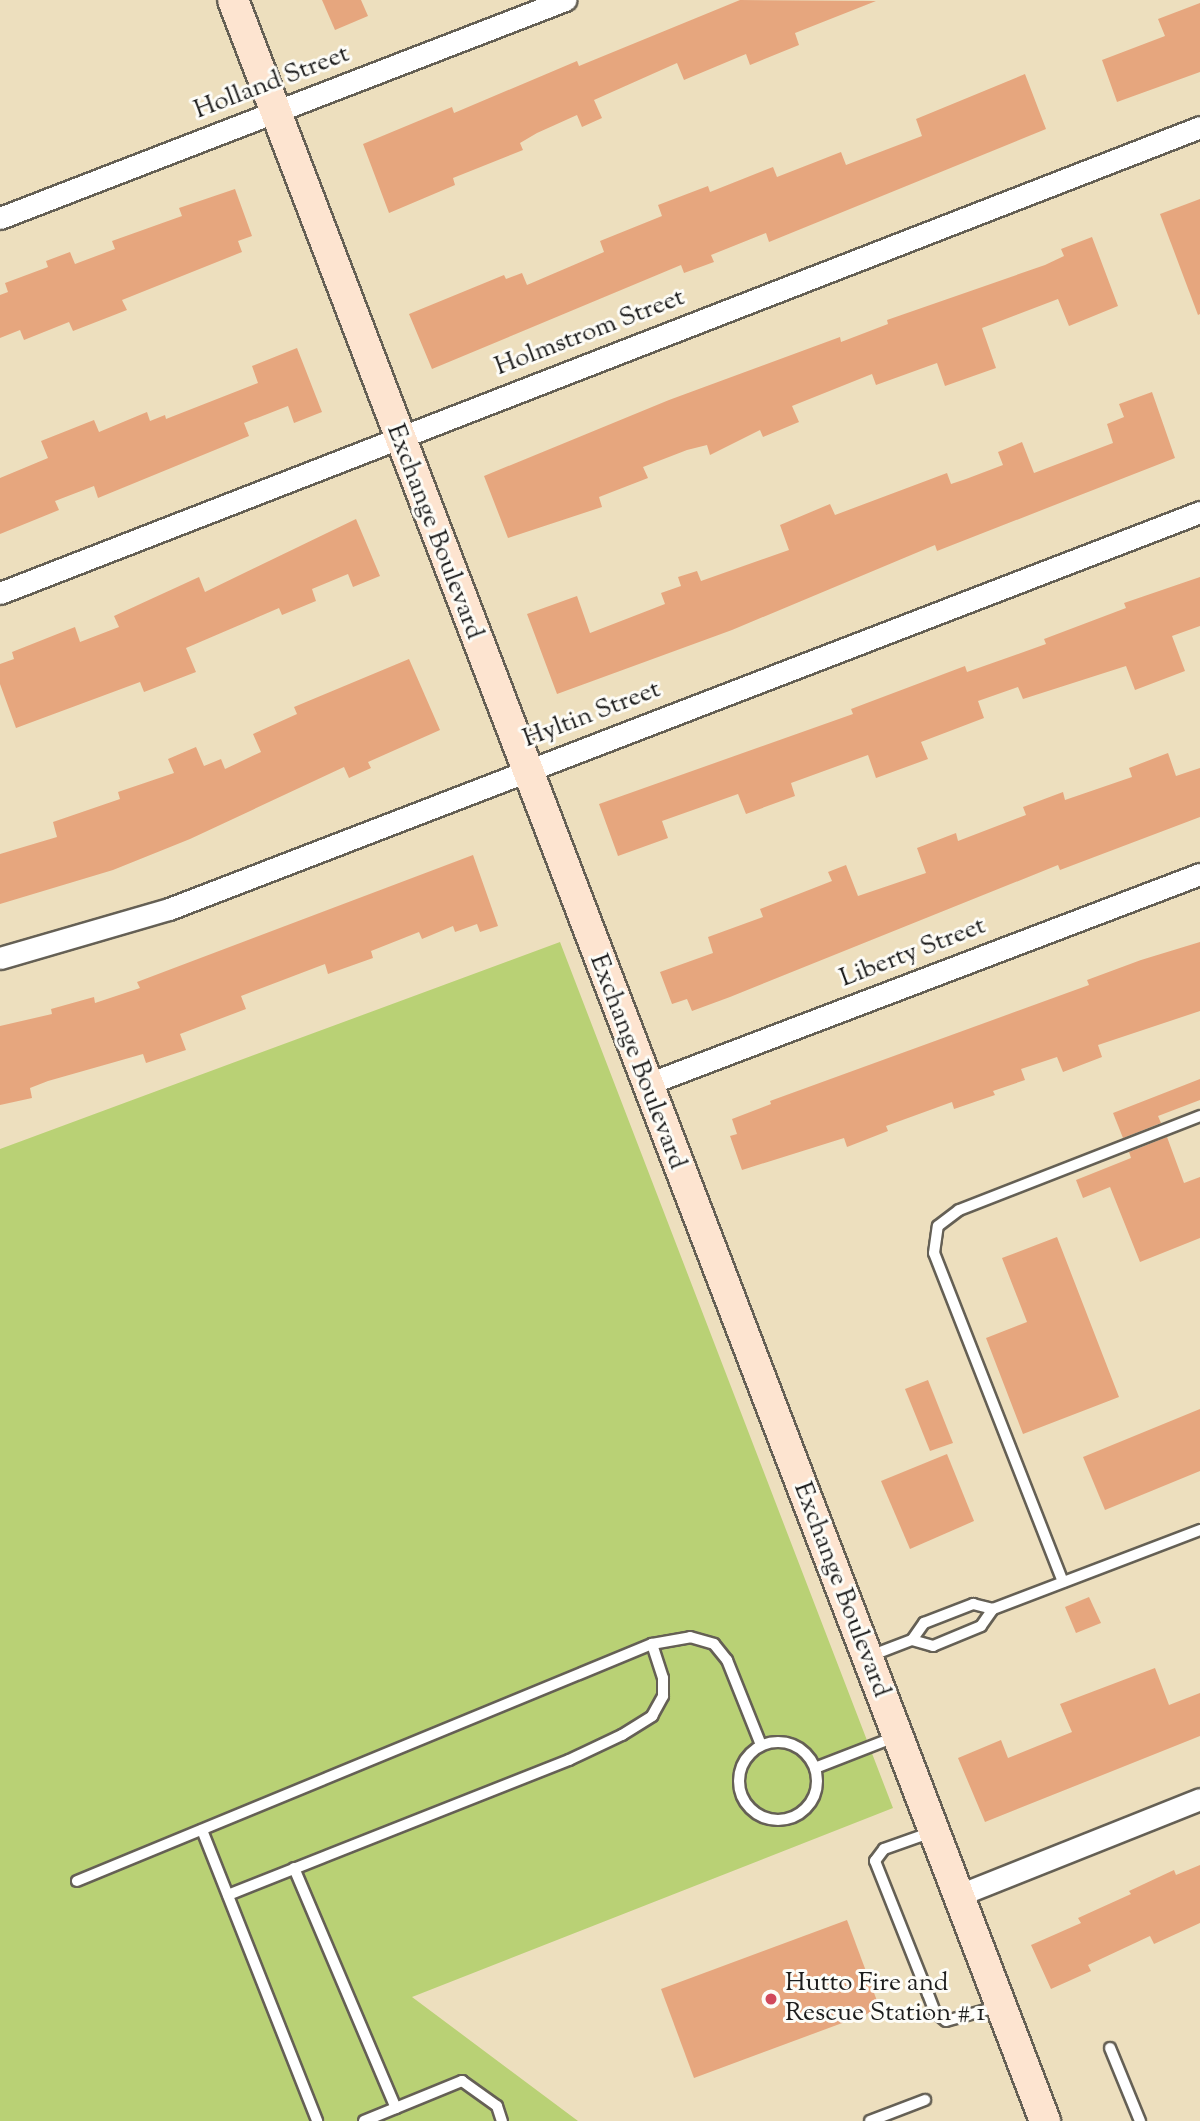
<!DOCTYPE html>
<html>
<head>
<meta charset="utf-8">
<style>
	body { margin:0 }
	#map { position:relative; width:1200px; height:2121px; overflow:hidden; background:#eddfbe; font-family:"Sorts Mill Goudy",serif }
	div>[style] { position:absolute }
	.green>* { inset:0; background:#b9d175 }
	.building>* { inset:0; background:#e6a67e }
	.roads { filter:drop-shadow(2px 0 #656055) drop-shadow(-2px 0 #656055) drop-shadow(0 2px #656055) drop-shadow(0 -2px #656055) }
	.lane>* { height:10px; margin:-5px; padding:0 5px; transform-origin:5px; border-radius:5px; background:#fff }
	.lane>.ring { margin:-5px; padding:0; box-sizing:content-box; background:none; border:10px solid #fff; border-radius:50% }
	.street>* { height:21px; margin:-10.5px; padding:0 10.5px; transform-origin:10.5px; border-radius:10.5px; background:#fff }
	.secondary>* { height:30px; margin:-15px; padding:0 15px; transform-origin:15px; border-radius:15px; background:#fde4d0 }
	.dots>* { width:19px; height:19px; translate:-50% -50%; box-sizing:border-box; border:4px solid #fdfcf7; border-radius:50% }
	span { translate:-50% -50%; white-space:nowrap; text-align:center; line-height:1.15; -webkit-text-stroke:6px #fdfcf7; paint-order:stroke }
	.street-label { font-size:26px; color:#1c1c1c }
	.poi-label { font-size:26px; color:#1c1c1c }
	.left { translate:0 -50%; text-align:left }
</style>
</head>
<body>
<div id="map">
	<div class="green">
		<i style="clip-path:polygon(560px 942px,893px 1808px,412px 1997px,578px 2121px,0 2121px,0 1149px)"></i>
	</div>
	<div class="building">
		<i style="clip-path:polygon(322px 0,361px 0,368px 16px,335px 30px)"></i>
		<i style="clip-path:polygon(740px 0,876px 1px,795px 33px,799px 45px,750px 65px,746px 54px,684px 80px,677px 63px,594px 100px,602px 118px,582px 127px,577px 115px,537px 133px,520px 143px,523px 150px,453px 178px,455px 185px,389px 213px,363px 144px,452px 107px,454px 113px,577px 61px,579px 66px)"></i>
		<i style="clip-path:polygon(1200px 3px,1200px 72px,1117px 102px,1102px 60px,1165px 36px,1158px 19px)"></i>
		<i style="clip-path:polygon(1025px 74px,1046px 129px,769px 242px,766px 233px,711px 255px,714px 262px,684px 273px,681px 265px,432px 369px,409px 314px,504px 275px,506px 279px,522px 273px,527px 285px,604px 252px,600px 241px,662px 216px,658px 205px,708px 186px,710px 192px,773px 167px,777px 177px,841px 152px,846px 165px,922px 136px,916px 119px)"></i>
		<i style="clip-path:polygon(235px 189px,252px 236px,238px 241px,242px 252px,122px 300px,127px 310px,73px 331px,69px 322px,24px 340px,20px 330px,0 338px,0 295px,8px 292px,5px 283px,48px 267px,46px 261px,70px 252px,75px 264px,115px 249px,112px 241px,182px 216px,179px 208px)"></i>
		<i style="clip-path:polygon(1200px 199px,1200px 314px,1198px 315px,1160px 214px)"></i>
		<i style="clip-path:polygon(1092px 237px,1118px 306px,1069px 326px,1058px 299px,982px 328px,996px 368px,945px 386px,937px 363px,876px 385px,872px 374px,792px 406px,799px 422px,763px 437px,760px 430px,710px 455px,707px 445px,687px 450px,643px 467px,648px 478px,599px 497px,602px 507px,508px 538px,484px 476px,669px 400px,840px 337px,841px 342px,888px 324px,887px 320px,1045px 265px,1064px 256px,1061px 249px)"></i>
		<i style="clip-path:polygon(297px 348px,322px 412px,294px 423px,288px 406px,244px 423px,249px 436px,98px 498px,94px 486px,55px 501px,59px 510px,0 534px,0 478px,48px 458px,41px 441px,94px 420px,99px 432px,147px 412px,150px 421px,165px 415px,166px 419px,258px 383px,252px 366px)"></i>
		<i style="clip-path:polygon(1152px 392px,1175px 458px,937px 551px,935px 545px,732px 630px,557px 694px,527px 614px,577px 596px,590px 633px,665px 604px,661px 593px,681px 586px,678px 577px,697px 571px,701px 581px,789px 550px,780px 525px,830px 504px,835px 515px,947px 473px,951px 484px,966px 479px,1003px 465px,998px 452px,1022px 442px,1034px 473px,1113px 443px,1107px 424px,1124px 417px,1119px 404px)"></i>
		<i style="clip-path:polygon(356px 519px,380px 576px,353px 587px,348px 574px,312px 589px,316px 601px,282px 615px,279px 608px,186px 648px,196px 672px,144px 692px,140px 682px,16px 728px,0 684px,0 664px,14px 659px,12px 652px,75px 627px,80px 642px,119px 627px,114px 616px,199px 577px,205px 592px)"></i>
		<i style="clip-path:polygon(1200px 577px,1200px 626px,1172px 636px,1185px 671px,1135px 690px,1126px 666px,1023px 699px,1018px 687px,978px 701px,984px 718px,921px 742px,928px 759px,876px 778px,868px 755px,791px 783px,795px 796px,746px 814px,738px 794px,662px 821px,668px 838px,618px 856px,599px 804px,853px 714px,851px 709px,965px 666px,967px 672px,1046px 644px,1044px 639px,1126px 608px,1124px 603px)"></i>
		<i style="clip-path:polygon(409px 659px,440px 730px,368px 762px,371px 768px,349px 778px,344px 767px,190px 839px,113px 870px,0 904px,0 854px,57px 837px,53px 822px,120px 799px,118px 792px,174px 773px,168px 759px,196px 747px,204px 766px,221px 759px,225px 769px,261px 752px,253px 734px,297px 714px,294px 707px)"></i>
		<i style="clip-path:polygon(1168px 753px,1176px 776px,1200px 768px,1200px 817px,1060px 870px,1058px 865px,730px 997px,692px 1011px,687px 999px,672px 1004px,660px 972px,713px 953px,708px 937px,763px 917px,760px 909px,832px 881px,828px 872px,846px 865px,858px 896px,926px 873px,917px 848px,956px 833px,958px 841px,1026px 815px,1023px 807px,1063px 792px,1065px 800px,1132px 777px,1129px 768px)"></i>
		<i style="clip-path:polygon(473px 855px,498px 926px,480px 932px,477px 924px,455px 932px,453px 926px,422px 939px,419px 932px,371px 951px,373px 958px,328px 974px,325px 964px,241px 996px,246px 1009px,180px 1034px,186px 1050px,146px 1063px,143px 1054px,48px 1081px,30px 1088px,32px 1098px,0 1105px,0 1026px,52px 1014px,51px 1009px,94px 997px,95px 1003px,140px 988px,137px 982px)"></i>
		<i style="clip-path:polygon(1200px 942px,1200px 1011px,1098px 1045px,1102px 1057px,1063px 1072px,1057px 1057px,1021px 1069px,1025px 1080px,993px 1091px,995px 1095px,954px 1109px,952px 1102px,886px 1126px,888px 1131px,847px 1147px,844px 1138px,742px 1170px,730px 1136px,737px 1134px,732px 1119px,771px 1104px,770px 1101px,1089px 985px,1087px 980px,1141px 960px)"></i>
		<i style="clip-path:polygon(1200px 1079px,1200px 1100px,1158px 1116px,1161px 1123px,1123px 1138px,1113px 1113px)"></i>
		<i style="clip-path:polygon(1167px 1137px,1184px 1183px,1200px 1177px,1200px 1238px,1140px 1262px,1110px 1187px,1083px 1198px,1076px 1180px,1131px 1158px,1129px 1152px)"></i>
		<i style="clip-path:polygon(1057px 1237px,1119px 1397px,1023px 1434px,986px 1338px,1027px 1322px,1002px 1258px)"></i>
		<i style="clip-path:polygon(928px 1380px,953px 1443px,930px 1451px,905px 1389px)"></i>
		<i style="clip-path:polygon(1200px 1409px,1200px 1471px,1105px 1510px,1083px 1457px)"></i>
		<i style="clip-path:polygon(947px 1454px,974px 1521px,910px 1549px,881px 1481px)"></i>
		<i style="clip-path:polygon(1089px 1597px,1101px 1623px,1076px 1633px,1065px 1607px)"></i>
		<i style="clip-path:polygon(1155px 1668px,1169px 1705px,1200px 1693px,1200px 1736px,985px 1822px,958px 1758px,1001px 1740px,1008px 1758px,1072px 1732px,1060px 1704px)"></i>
		<i style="clip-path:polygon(1200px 1865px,1200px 1923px,1154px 1944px,1150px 1936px,1088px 1965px,1091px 1971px,1051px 1989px,1031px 1945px,1081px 1923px,1078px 1918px,1131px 1894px,1129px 1891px,1174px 1870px,1176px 1875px)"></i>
		<i style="clip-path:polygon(847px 1920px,880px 2009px,694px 2078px,661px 1989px)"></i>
	</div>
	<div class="roads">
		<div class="lane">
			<i style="left:1063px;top:1582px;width:353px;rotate:-111.4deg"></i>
			<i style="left:934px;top:1253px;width:27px;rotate:-82deg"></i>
			<i style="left:938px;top:1226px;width:26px;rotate:-37deg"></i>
			<i style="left:959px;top:1210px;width:259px;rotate:-21.3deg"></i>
			<i style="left:912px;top:1640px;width:22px;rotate:16deg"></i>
			<i style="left:933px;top:1646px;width:52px;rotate:-22.6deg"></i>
			<i style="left:981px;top:1626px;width:21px;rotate:-55deg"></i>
			<i style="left:993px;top:1609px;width:222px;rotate:-20.9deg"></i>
			<i style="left:870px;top:1656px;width:45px;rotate:-20.9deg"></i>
			<i style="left:912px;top:1640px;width:21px;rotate:-55deg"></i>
			<i style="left:924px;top:1623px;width:53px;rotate:-21.2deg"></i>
			<i style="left:973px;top:1604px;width:21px;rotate:14deg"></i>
			<i class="ring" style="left:739px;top:1742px;width:68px;height:68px"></i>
			<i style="left:815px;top:1768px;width:86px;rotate:-21.2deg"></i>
			<i style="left:202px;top:1830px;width:313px;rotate:68.4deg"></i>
			<i style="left:932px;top:1832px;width:51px;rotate:160.5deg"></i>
			<i style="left:884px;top:1849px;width:15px;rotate:127deg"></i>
			<i style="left:875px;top:1861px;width:143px;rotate:68.3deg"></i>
			<i style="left:928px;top:1994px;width:19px;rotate:69deg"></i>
			<i style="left:935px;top:2012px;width:14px;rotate:39deg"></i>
			<i style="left:946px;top:2021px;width:56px;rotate:-15.5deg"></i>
			<i style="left:294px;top:1868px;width:261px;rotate:67deg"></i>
			<i style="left:77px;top:1881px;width:622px;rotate:-22.4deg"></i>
			<i style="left:652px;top:1644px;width:39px;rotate:-10deg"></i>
			<i style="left:690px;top:1637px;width:25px;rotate:16deg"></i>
			<i style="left:714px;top:1644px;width:21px;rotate:51deg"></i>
			<i style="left:727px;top:1660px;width:92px;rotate:68.2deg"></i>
			<i style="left:228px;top:1895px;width:367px;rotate:-21.6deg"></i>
			<i style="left:569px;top:1760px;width:59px;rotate:-25.3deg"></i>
			<i style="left:622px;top:1735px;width:36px;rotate:-32deg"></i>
			<i style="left:652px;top:1716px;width:23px;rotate:-61deg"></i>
			<i style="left:663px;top:1696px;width:18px;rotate:-90deg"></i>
			<i style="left:663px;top:1678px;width:36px;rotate:-108deg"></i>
			<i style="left:1110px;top:2048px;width:79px;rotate:67.7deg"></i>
			<i style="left:364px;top:2121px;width:106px;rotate:-22.2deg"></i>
			<i style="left:462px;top:2081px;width:43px;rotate:35.5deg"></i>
			<i style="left:497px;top:2106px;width:16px;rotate:72deg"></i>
			<i style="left:870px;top:2121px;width:59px;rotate:-20.9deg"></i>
		</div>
		<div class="street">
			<i style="left:0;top:218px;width:606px;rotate:-21.1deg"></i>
			<i style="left:0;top:593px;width:1287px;rotate:-21.22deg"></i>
			<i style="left:0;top:958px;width:176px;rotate:-16.2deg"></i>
			<i style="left:169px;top:909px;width:1105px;rotate:-21.06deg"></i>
			<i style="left:645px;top:1085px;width:594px;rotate:-20.82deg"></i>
			<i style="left:959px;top:1895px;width:259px;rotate:-21.7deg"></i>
		</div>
		<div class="secondary">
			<i style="left:233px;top:0;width:2271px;rotate:69.05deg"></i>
		</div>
	</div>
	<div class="dots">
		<i style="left:771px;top:1999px;background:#d1495b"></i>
	</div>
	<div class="street-label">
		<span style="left:272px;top:83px;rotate:-21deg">Holland Street</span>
		<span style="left:590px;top:333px;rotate:-21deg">Holmstrom Street</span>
		<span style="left:434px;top:532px;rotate:69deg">Exchange Boulevard</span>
		<span style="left:592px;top:715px;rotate:-21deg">Hyltin Street</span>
		<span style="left:913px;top:953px;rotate:-21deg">Liberty Street</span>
		<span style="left:637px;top:1062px;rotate:69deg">Exchange Boulevard</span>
		<span style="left:841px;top:1590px;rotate:69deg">Exchange Boulevard</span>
	</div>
	<div class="poi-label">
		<span class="left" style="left:785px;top:1999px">Hutto Fire and<br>Rescue Station # 1</span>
	</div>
</div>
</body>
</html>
